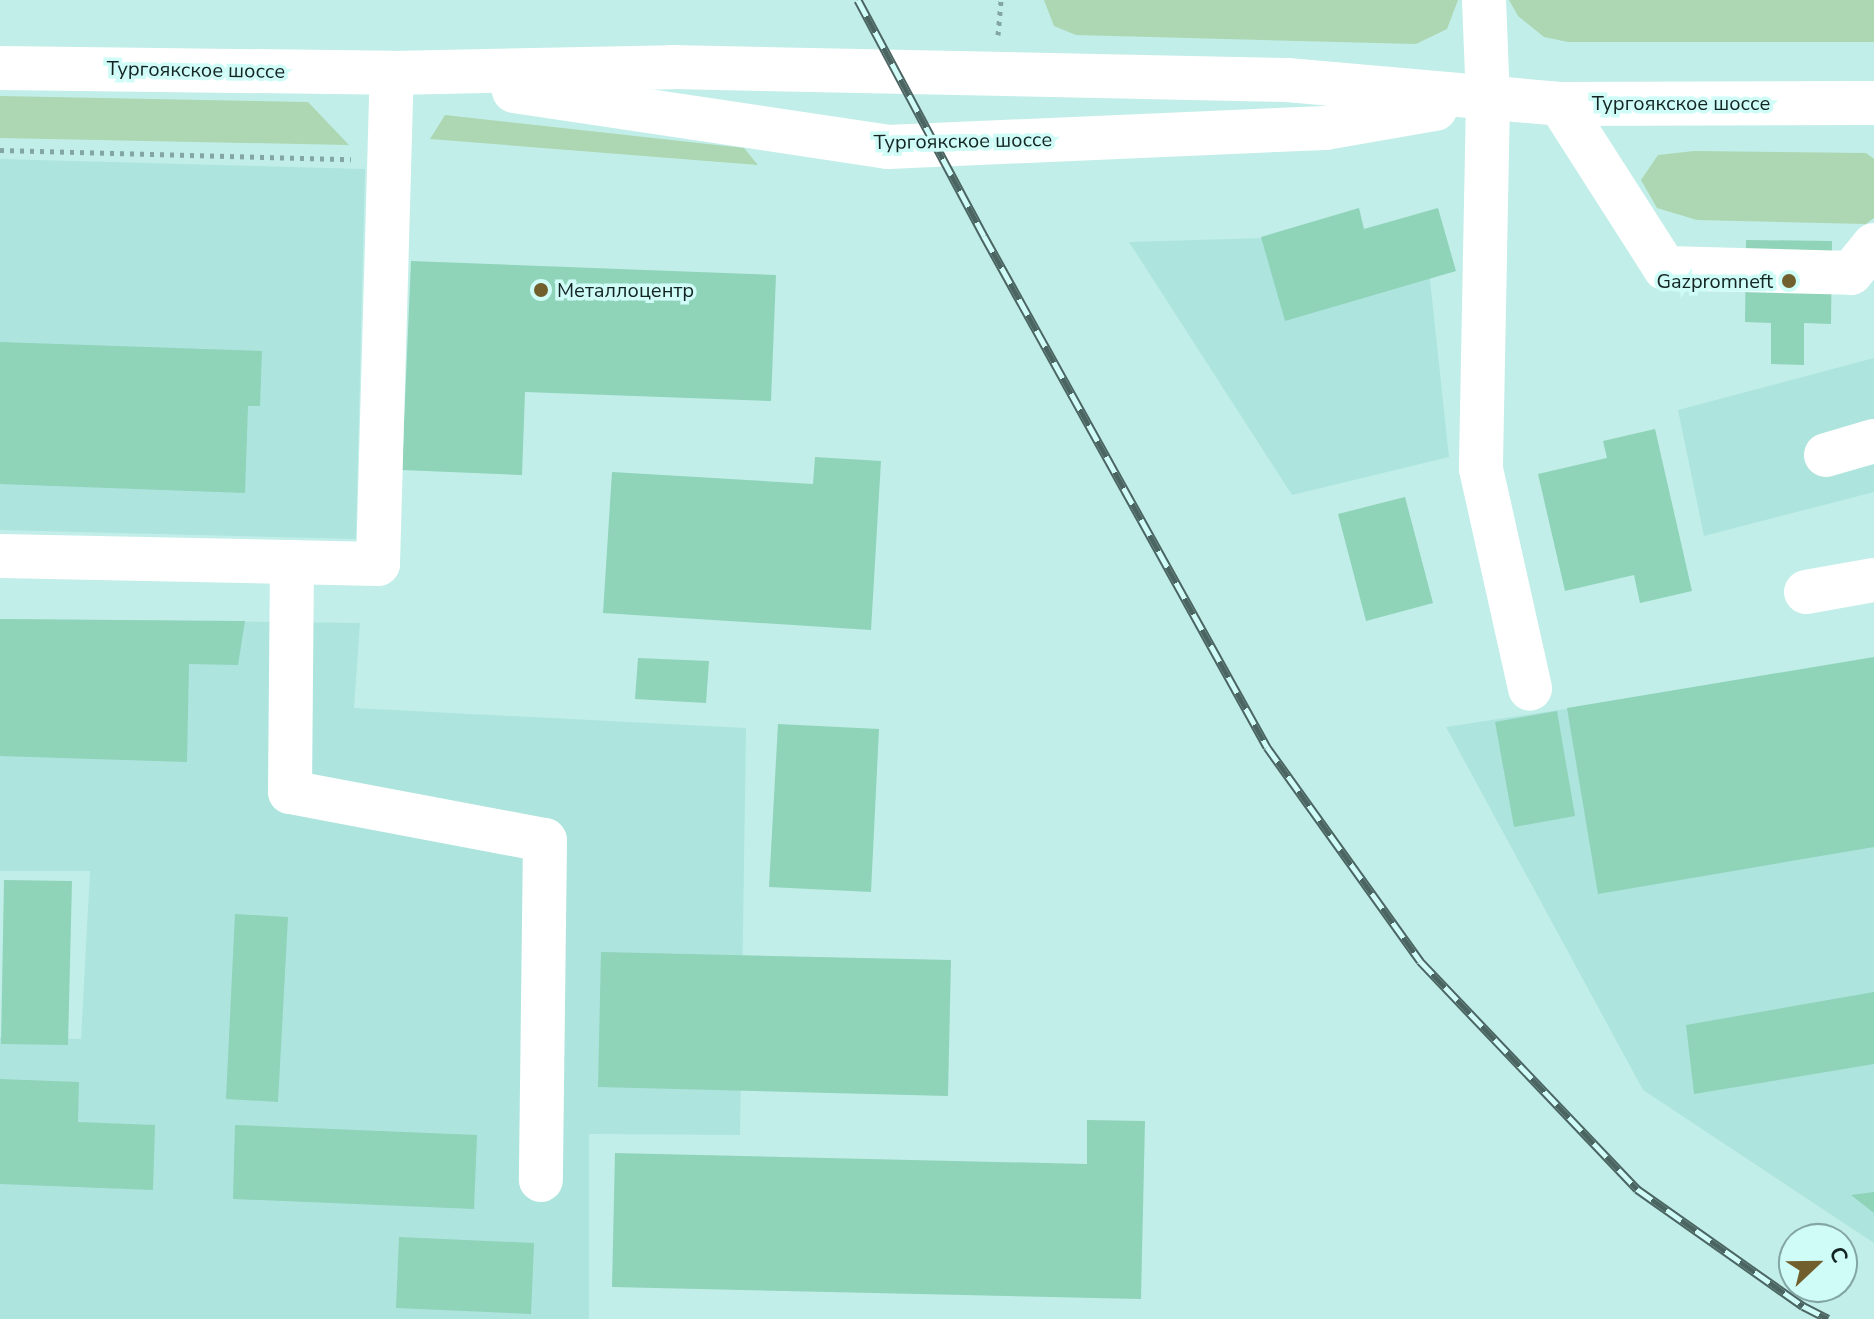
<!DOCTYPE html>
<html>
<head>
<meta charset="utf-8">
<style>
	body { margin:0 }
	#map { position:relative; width:1874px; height:1319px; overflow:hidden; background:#c2eee9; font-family:"Nunito Sans",sans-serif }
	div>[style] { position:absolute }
	.built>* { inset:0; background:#aee4de }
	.green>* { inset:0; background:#acd7b2 }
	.building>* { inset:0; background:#8fd3b9 }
	.path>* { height:5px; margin-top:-2.5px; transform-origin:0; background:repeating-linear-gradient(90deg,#84a6a2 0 4px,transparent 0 10px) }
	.minor>* { height:44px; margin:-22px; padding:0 22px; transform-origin:22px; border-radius:22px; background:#fff }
	.major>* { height:44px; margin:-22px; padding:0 22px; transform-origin:22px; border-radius:22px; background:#fff }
	.rail>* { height:9px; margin-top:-4.5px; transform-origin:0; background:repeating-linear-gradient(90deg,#cffcf7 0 18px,#4b6562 0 36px); box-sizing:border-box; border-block:2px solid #4b6562 }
	.dots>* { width:22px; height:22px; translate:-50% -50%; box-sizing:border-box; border:4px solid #cffcf7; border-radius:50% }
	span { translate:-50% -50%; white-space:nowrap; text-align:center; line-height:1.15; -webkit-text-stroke:7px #cffcf7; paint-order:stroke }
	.street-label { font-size:20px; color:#132422 }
	.poi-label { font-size:20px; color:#132422 }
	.right { translate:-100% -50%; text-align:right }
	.left { translate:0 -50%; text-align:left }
	.north { position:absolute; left:1778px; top:1223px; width:80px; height:80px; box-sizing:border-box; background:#cffcf7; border:2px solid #84a6a2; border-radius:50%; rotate:68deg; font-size:22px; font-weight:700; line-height:32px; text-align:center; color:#132422 }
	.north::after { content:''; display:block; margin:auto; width:28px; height:36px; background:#715f2d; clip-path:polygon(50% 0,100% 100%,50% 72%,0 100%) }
</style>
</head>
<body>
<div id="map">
	<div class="built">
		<i style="clip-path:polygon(0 159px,365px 169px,356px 539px,0 530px)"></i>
		<i style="clip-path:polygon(1425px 233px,1449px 457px,1292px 495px,1129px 242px)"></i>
		<i style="clip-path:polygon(1874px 358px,1874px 492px,1704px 536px,1678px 410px)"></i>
		<i style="clip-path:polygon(0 619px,360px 623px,354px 708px,746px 728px,740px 1135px,589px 1134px,589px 1319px,0 1319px,0 1037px,81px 1039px,90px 871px,0 871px)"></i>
		<i style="clip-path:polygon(1874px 662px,1874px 1243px,1643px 1090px,1446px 727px)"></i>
	</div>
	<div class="green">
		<i style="clip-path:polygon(1044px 0,1458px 0,1447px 29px,1416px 44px,1076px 35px,1054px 26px)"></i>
		<i style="clip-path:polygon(1509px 0,1874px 0,1874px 42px,1568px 42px,1544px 37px,1518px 16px)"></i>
		<i style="clip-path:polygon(0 96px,308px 102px,349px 145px,0 138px)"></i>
		<i style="clip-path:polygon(445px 115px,744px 148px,758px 165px,430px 139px)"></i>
		<i style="clip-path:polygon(1694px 151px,1866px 153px,1874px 159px,1874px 218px,1866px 224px,1697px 220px,1657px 208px,1641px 180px,1658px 155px)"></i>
	</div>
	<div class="building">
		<i style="clip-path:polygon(1359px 208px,1364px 229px,1438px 208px,1456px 271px,1285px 321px,1261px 237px)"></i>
		<i style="clip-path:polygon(1746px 240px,1832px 241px,1831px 324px,1804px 323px,1804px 365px,1771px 364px,1771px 323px,1745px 322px)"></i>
		<i style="clip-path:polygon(411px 261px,776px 275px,771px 401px,525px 392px,522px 475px,402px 470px)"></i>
		<i style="clip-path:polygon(0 342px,262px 351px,260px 406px,248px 406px,245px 493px,0 484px)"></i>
		<i style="clip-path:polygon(1655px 429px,1692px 591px,1640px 603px,1634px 575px,1565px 591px,1538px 474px,1607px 458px,1603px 441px)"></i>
		<i style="clip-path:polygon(815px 457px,881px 461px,871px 630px,603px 613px,612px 472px,813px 484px)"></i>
		<i style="clip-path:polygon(1405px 497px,1433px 603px,1366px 621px,1338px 514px)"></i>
		<i style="clip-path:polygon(0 619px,245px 621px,238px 665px,189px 664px,187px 762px,0 756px)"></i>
		<i style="clip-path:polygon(1874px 657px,1874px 847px,1598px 894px,1567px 708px)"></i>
		<i style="clip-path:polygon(638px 658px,709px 661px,706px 703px,635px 699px)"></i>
		<i style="clip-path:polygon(1557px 711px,1575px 816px,1514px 827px,1495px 722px)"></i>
		<i style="clip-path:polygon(778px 724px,879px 729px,871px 892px,769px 887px)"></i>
		<i style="clip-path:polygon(4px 880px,72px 881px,68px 1045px,1px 1044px)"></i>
		<i style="clip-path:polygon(235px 914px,288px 917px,278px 1102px,226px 1099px)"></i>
		<i style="clip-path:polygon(601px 952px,951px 960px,948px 1096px,598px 1087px)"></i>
		<i style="clip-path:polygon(1874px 992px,1874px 1064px,1694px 1094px,1686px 1025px)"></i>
		<i style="clip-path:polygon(0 1079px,79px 1082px,78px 1122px,155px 1125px,153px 1190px,0 1184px)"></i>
		<i style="clip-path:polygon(1087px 1120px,1145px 1121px,1141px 1299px,612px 1287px,615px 1153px,1087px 1164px)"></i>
		<i style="clip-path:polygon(235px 1125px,477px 1135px,474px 1209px,233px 1199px)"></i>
		<i style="clip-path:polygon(1874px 1192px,1874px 1213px,1851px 1195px)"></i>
		<i style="clip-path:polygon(399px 1237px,534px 1243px,531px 1314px,396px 1308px)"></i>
	</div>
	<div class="path">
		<i style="left:998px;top:35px;width:35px;rotate:-85deg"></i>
		<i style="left:0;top:150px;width:351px;rotate:1.5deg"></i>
	</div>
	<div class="minor">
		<i style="left:1484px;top:0;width:99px;rotate:87.7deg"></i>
		<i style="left:1488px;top:99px;width:370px;rotate:91.1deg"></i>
		<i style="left:1481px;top:469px;width:225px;rotate:77.4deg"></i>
		<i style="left:1560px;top:104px;width:195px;rotate:57.4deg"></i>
		<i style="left:1665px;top:268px;width:186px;rotate:1.5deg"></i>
		<i style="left:1851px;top:273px;width:36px;rotate:-51deg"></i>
		<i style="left:1826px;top:455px;width:50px;rotate:-16.3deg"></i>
		<i style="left:0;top:556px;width:378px;rotate:1.2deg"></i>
		<i style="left:378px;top:564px;width:491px;rotate:-88.4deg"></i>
		<i style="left:292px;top:562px;width:230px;rotate:90.5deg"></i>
		<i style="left:290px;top:792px;width:259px;rotate:10.7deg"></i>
		<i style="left:545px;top:840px;width:340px;rotate:90.7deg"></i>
		<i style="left:1806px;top:592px;width:69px;rotate:-10deg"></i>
	</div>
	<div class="major">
		<i style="left:0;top:68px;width:392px;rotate:0.7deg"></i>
		<i style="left:392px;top:73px;width:280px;rotate:-1.2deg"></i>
		<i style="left:672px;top:67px;width:615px;rotate:1.21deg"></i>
		<i style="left:1287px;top:80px;width:274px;rotate:5deg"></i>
		<i style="left:1560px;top:104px;width:314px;rotate:-0.2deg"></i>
		<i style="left:514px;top:91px;width:378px;rotate:8.5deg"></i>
		<i style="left:888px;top:147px;width:437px;rotate:-2.5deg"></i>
		<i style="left:1325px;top:128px;width:112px;rotate:-9.8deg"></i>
	</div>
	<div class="rail">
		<i style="left:858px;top:0;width:268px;rotate:61.9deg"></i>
		<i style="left:984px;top:236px;width:584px;rotate:61.02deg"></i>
		<i style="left:1267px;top:747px;width:263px;rotate:54.4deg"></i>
		<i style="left:1420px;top:961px;width:315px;rotate:46.4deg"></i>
		<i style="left:1637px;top:1189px;width:203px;rotate:35.2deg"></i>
		<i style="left:1803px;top:1306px;width:28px;rotate:27deg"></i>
	</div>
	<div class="dots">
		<i style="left:1789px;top:281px;background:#715f2d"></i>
		<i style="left:541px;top:290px;background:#715f2d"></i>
	</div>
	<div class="street-label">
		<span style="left:196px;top:70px;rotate:1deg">Тургоякское шоссе</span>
		<span style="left:1681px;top:103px">Тургоякское шоссе</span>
		<span style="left:963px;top:141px;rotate:-1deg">Тургоякское шоссе</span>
	</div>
	<div class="poi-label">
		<span class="right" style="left:1773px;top:281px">Gazpromneft</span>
		<span class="left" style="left:557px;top:290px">Металлоцентр</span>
	</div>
	<div class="north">С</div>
</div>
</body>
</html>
